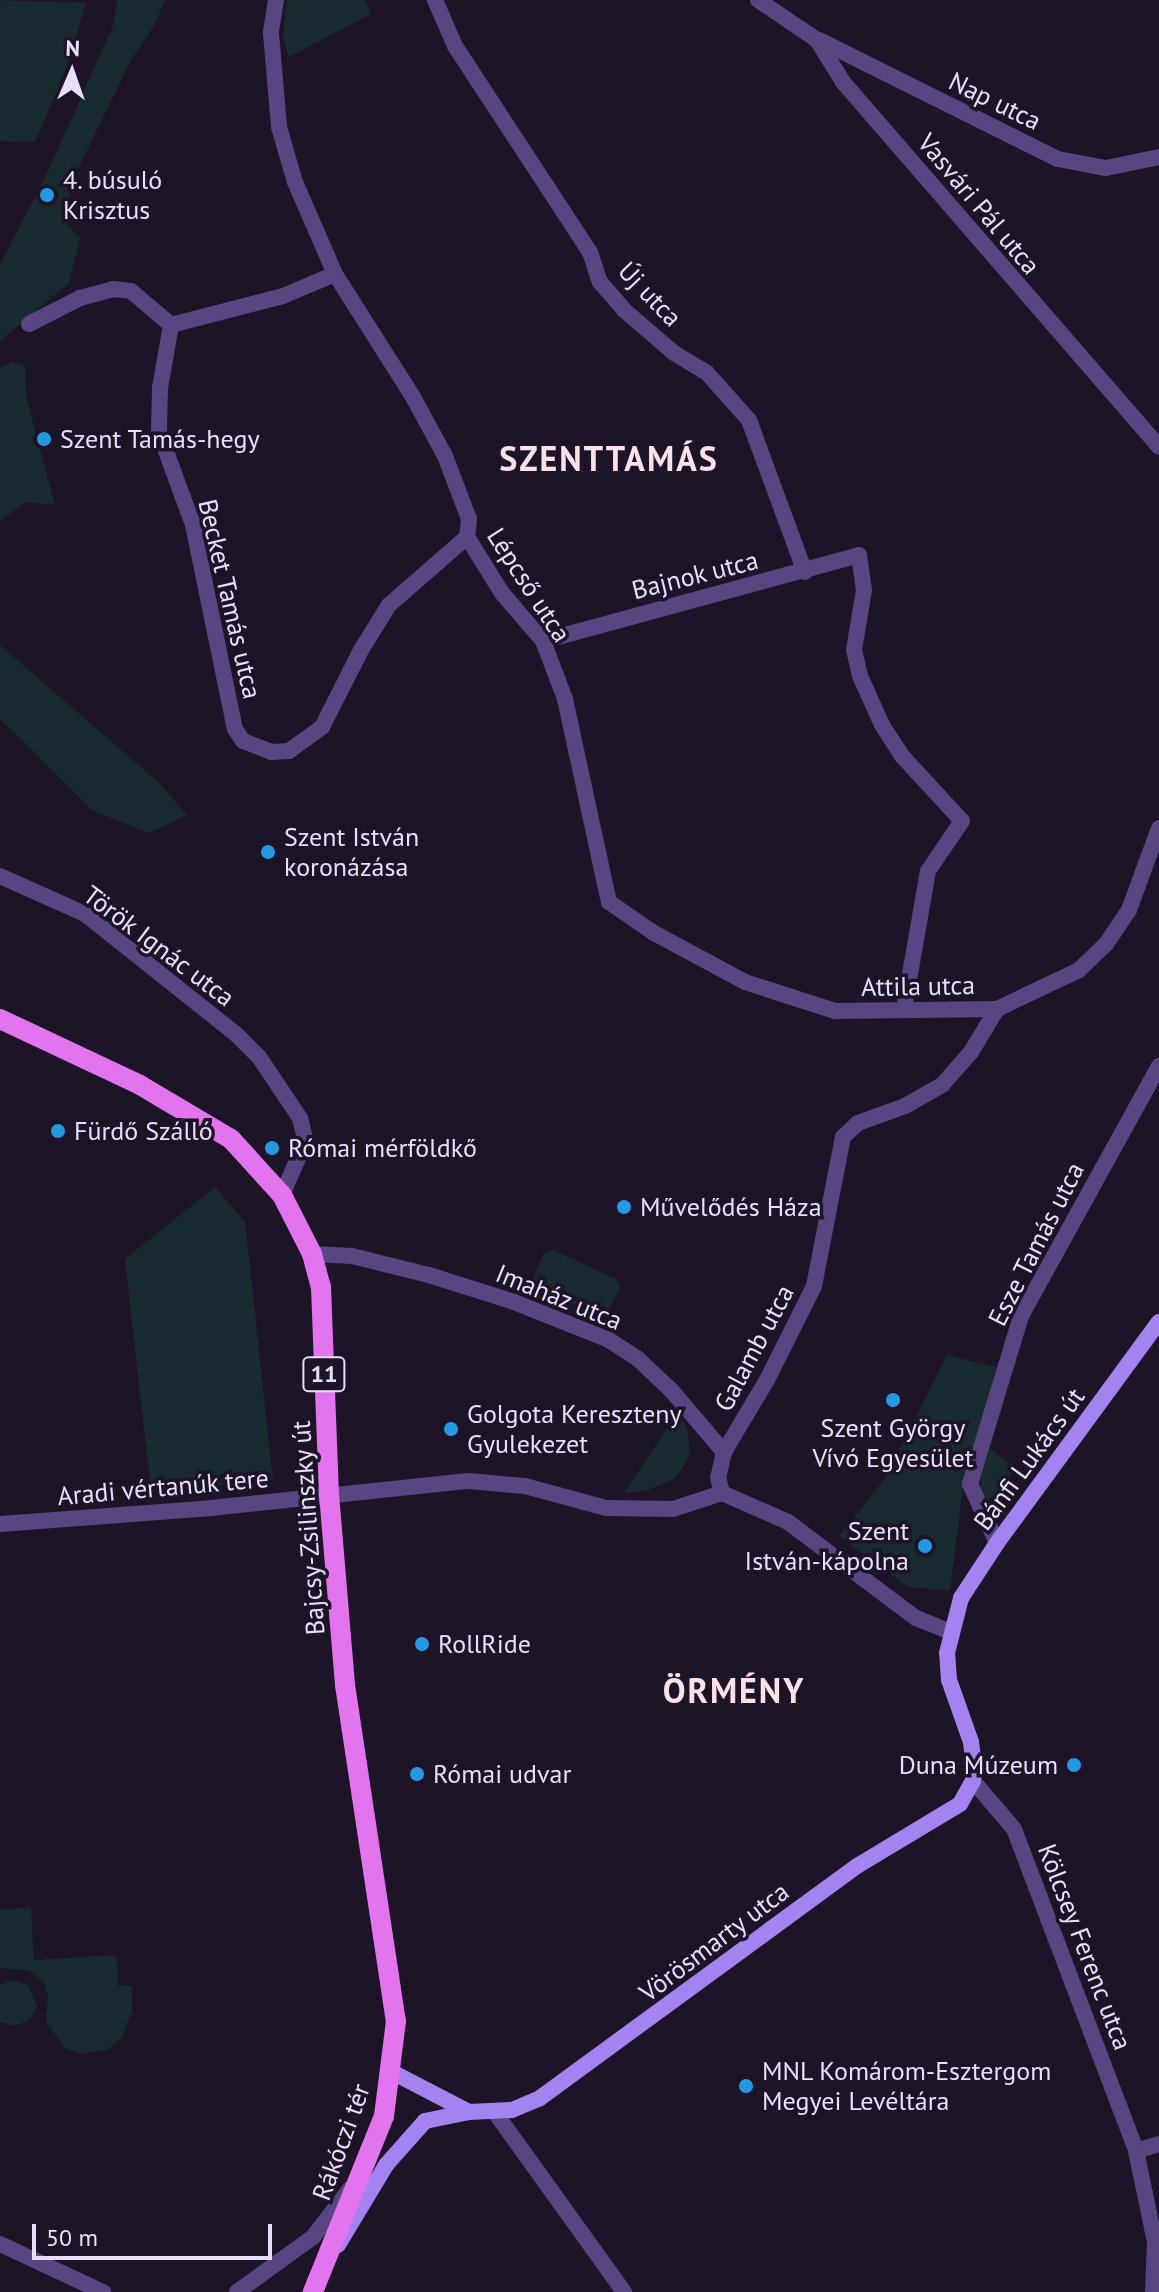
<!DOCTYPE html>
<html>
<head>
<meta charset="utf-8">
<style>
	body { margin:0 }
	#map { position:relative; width:1159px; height:2292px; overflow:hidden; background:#1d1428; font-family:"PT Sans",sans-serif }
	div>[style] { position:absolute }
	.green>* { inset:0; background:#182b31 }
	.minor>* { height:16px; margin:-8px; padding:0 8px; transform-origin:8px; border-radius:8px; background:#584581 }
	.tertiary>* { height:16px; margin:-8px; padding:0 8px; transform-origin:8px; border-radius:8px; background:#584581 }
	.secondary>* { height:16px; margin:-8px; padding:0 8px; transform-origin:8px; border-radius:8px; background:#a482ef }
	.primary>* { height:20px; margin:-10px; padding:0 10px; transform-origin:10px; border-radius:10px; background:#e274ed }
	.dots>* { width:22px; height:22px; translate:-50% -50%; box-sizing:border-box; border:4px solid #1d1428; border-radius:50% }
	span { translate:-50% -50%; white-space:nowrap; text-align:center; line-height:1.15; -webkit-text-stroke:7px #1d1428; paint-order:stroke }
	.shield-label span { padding:2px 6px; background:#1d1428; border:2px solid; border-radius:6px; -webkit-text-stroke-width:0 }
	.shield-label { font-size:24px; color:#eadffb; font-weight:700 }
	.street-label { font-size:26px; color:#eadffb }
	.poi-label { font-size:26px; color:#eadffb }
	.left { translate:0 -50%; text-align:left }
	.right { translate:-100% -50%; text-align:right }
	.district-label { font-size:34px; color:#fbe1ea; font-weight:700; letter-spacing:2px }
	.north { position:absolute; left:32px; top:32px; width:80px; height:80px; -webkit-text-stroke:6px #1d1428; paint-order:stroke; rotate:2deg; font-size:22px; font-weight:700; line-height:32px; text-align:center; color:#eadffb }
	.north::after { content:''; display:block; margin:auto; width:28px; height:36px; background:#eadffb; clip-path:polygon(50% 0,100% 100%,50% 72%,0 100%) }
	.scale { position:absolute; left:32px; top:2224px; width:240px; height:36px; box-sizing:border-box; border:4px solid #eadffb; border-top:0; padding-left:10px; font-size:24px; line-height:28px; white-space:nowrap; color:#eadffb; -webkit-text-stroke:6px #1d1428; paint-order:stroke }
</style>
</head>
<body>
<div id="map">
	<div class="green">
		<i style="clip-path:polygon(0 0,86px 3px,66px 69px,35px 142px,0 141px)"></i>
		<i style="clip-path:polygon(117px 0,165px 0,155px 24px,131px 60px,77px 171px,62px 219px,80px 238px,69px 283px,0 341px,0 265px,50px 167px,113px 26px)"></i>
		<i style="clip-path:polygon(287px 0,365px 0,371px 14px,289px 57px,283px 38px)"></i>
		<i style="clip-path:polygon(11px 362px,25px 366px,26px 396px,55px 505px,25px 502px,0 521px,0 368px)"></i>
		<i style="clip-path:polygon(0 645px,158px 782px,187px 815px,149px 833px,92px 810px,0 719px)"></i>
		<i style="clip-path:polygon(215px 1187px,245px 1222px,273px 1480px,151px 1491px,125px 1259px)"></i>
		<i style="clip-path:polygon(553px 1250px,616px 1279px,620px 1288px,606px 1314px,596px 1315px,534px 1287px,533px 1278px,544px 1253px)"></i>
		<i style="clip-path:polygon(947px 1355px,998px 1368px,963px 1488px,950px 1590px,908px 1587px,839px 1536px,886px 1477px)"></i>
		<i style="clip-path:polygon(678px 1412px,687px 1429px,690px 1452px,683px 1468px,672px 1480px,648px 1490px,624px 1493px)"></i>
		<i style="clip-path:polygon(988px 1447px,1016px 1468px,987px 1508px,980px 1493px,981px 1470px)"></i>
		<i style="clip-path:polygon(31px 1907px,34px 1960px,116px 1955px,118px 1986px,132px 1986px,132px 2012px,121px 2039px,108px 2049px,84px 2054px,65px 2048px,46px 2022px,48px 1995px,44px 1983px,28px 1970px,0 1968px,0 1910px)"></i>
		<i style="clip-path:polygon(13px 1980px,28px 1985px,37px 2006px,30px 2019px,16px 2026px,0 2022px,0 1985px)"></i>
	</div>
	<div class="minor">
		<i style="left:276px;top:0;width:33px;rotate:99deg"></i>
		<i style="left:271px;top:33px;width:94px;rotate:85.1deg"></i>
		<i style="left:279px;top:127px;width:57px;rotate:73.8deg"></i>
		<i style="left:295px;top:182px;width:100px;rotate:66.5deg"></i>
		<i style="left:335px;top:274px;width:146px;rotate:57.6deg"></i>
		<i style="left:413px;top:397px;width:67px;rotate:61.5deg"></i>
		<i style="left:445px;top:456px;width:67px;rotate:69.1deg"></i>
		<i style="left:469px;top:519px;width:18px;rotate:96deg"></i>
		<i style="left:467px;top:537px;width:66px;rotate:58deg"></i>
		<i style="left:502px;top:593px;width:63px;rotate:49.5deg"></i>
		<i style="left:543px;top:641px;width:62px;rotate:69.2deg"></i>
		<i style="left:565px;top:699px;width:208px;rotate:77.8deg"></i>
		<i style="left:609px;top:902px;width:55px;rotate:34.6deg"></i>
		<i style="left:654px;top:933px;width:103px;rotate:28.3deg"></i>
		<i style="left:745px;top:982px;width:95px;rotate:17.9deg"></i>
		<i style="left:835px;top:1011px;width:162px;rotate:-0.7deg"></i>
		<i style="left:997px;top:1009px;width:91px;rotate:-25.4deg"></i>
		<i style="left:1079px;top:970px;width:37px;rotate:-44deg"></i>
		<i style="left:1106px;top:944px;width:41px;rotate:-55.9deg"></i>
		<i style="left:1129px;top:910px;width:87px;rotate:-69.9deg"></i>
		<i style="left:435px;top:0;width:50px;rotate:66.5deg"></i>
		<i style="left:455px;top:46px;width:246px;rotate:56.8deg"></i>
		<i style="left:590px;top:252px;width:32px;rotate:72deg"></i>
		<i style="left:600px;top:282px;width:37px;rotate:49deg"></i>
		<i style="left:624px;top:310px;width:66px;rotate:40.7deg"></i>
		<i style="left:674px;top:353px;width:39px;rotate:31deg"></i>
		<i style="left:707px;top:373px;width:63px;rotate:48.2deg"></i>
		<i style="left:749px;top:420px;width:162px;rotate:69.8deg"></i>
		<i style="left:758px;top:0;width:71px;rotate:34.1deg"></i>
		<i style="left:817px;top:40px;width:49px;rotate:58.2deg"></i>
		<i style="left:843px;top:82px;width:483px;rotate:49.1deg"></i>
		<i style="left:819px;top:40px;width:267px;rotate:26.5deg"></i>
		<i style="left:1058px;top:159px;width:49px;rotate:10.6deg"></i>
		<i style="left:1106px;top:168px;width:54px;rotate:-11.7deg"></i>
		<i style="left:29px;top:324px;width:57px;rotate:-27deg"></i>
		<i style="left:80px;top:298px;width:34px;rotate:-15deg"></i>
		<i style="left:113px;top:289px;width:18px;rotate:6deg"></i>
		<i style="left:131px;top:291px;width:52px;rotate:40.4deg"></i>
		<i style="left:171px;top:325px;width:64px;rotate:99.9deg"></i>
		<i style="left:160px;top:388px;width:44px;rotate:91.3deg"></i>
		<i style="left:159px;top:432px;width:99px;rotate:69.9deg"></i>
		<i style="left:193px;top:525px;width:208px;rotate:78.4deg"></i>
		<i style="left:235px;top:729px;width:14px;rotate:56deg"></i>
		<i style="left:243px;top:741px;width:30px;rotate:21deg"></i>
		<i style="left:271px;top:752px;width:18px;rotate:-3deg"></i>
		<i style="left:289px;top:751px;width:41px;rotate:-36deg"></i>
		<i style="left:322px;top:727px;width:86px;rotate:-63.1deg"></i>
		<i style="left:361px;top:650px;width:53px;rotate:-58.1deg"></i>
		<i style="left:389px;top:605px;width:103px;rotate:-41.1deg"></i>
		<i style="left:171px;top:325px;width:116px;rotate:-14.5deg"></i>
		<i style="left:283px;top:296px;width:56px;rotate:-22.9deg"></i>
		<i style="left:543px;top:641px;width:327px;rotate:-15.2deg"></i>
		<i style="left:859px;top:555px;width:35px;rotate:82deg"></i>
		<i style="left:864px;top:590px;width:61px;rotate:99.5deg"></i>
		<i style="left:854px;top:650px;width:27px;rotate:77deg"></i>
		<i style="left:860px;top:676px;width:54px;rotate:65.8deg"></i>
		<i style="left:882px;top:725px;width:37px;rotate:57deg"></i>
		<i style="left:902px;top:756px;width:88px;rotate:47.3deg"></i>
		<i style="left:962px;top:821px;width:60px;rotate:124.2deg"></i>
		<i style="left:928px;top:871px;width:140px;rotate:99.9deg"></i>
		<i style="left:0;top:876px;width:93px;rotate:24.1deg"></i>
		<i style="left:85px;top:914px;width:193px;rotate:38.5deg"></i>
		<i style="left:236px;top:1034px;width:33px;rotate:45deg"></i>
		<i style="left:259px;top:1057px;width:73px;rotate:56.1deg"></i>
		<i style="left:300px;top:1118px;width:16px;rotate:76deg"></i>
		<i style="left:304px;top:1134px;width:13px;rotate:94deg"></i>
		<i style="left:303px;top:1147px;width:52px;rotate:113.6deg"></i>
		<i style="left:312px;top:1254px;width:40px;rotate:2.9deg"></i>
		<i style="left:352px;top:1256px;width:79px;rotate:13.9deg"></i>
		<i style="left:429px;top:1275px;width:89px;rotate:17.6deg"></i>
		<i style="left:514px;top:1302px;width:102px;rotate:21.8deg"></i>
		<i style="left:609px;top:1340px;width:35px;rotate:33deg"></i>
		<i style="left:638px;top:1359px;width:45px;rotate:43.2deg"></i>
		<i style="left:671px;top:1390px;width:82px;rotate:49.5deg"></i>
		<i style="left:724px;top:1452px;width:26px;rotate:103deg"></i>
		<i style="left:718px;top:1477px;width:16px;rotate:76deg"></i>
		<i style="left:724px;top:1452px;width:84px;rotate:-59.2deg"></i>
		<i style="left:767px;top:1380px;width:105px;rotate:-63.4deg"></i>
		<i style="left:814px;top:1286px;width:152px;rotate:-79deg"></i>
		<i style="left:843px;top:1137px;width:21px;rotate:-43deg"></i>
		<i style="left:858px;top:1123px;width:50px;rotate:-19.9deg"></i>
		<i style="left:905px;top:1106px;width:43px;rotate:-29.6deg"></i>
		<i style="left:942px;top:1085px;width:44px;rotate:-48.7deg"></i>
		<i style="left:971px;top:1052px;width:50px;rotate:-58.8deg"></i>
		<i style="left:722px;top:1493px;width:72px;rotate:23.7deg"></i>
		<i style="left:788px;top:1522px;width:160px;rotate:36.9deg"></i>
		<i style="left:916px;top:1618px;width:37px;rotate:22deg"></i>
		<i style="left:0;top:1524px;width:202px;rotate:-4.3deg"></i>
		<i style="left:201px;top:1509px;width:269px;rotate:-6deg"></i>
		<i style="left:469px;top:1481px;width:56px;rotate:5.1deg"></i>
		<i style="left:525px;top:1486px;width:84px;rotate:15.2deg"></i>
		<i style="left:606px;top:1508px;width:67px;rotate:0.9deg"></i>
		<i style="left:673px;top:1509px;width:52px;rotate:-18.1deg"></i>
		<i style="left:997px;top:1543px;width:65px;rotate:-114.6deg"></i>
		<i style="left:970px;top:1484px;width:176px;rotate:-73.1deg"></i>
		<i style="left:1021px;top:1316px;width:286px;rotate:-61.1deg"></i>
		<i style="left:494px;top:2111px;width:223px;rotate:54.3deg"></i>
		<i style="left:1136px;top:2151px;width:24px;rotate:-17deg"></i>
	</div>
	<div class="tertiary">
		<i style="left:973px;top:1781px;width:63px;rotate:49.5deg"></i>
		<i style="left:1014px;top:1829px;width:344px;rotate:69.2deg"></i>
		<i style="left:1136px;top:2151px;width:93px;rotate:78.2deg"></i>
		<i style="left:1155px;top:2242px;width:50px;rotate:92.3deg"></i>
		<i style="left:0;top:2244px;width:114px;rotate:25deg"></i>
		<i style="left:237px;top:2292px;width:94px;rotate:-35.9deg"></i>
		<i style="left:313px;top:2237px;width:61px;rotate:-52.4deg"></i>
	</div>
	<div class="secondary">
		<i style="left:392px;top:2072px;width:87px;rotate:27.5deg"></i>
		<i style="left:338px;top:2245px;width:93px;rotate:-59deg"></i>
		<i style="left:386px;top:2165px;width:59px;rotate:-48.4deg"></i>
		<i style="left:425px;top:2121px;width:45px;rotate:-11.6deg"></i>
		<i style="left:469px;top:2112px;width:43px;rotate:-2.7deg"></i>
		<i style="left:512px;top:2110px;width:30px;rotate:-23deg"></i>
		<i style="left:540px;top:2098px;width:393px;rotate:-36.2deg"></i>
		<i style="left:857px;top:1866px;width:120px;rotate:-31deg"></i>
		<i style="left:960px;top:1804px;width:26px;rotate:-61deg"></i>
		<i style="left:973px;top:1781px;width:15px;rotate:-86deg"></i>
		<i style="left:974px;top:1766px;width:24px;rotate:-97deg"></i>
		<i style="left:971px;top:1742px;width:66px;rotate:-109.5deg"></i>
		<i style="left:949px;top:1680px;width:27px;rotate:-94deg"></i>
		<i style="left:947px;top:1653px;width:57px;rotate:-75.7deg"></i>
		<i style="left:961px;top:1598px;width:66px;rotate:-56.8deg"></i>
		<i style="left:997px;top:1543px;width:274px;rotate:-53.8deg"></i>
	</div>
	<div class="primary">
		<i style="left:0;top:1019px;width:155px;rotate:25.2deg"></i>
		<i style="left:140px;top:1085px;width:106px;rotate:30.7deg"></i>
		<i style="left:231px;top:1139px;width:76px;rotate:47.7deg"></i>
		<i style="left:282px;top:1195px;width:66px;rotate:63deg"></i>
		<i style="left:312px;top:1254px;width:34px;rotate:75deg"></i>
		<i style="left:321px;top:1287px;width:207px;rotate:87.8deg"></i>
		<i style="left:329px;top:1494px;width:192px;rotate:85.2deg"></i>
		<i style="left:345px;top:1685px;width:340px;rotate:81.4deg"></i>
		<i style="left:396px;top:2021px;width:96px;rotate:97.2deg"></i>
		<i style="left:384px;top:2116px;width:190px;rotate:112deg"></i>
	</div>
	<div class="dots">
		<i style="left:47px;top:195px;background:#2499e2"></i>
		<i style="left:44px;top:439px;background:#2499e2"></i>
		<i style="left:268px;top:852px;background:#2499e2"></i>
		<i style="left:58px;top:1131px;background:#2499e2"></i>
		<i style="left:272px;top:1148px;background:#2499e2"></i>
		<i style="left:624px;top:1207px;background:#2499e2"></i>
		<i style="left:893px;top:1400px;background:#2499e2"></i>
		<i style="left:451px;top:1429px;background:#2499e2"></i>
		<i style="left:925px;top:1546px;background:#2499e2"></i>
		<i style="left:422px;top:1644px;background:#2499e2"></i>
		<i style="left:1074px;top:1765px;background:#2499e2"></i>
		<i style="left:417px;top:1774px;background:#2499e2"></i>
		<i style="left:746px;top:2086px;background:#2499e2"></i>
	</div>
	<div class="shield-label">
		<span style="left:324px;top:1374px">11</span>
	</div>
	<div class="street-label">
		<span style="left:995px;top:101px;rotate:26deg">Nap utca</span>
		<span style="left:979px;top:204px;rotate:50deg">Vasvári Pál utca</span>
		<span style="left:650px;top:294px;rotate:46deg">Új utca</span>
		<span style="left:695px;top:575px;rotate:-14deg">Bajnok utca</span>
		<span style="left:529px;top:585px;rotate:57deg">Lépcső utca</span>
		<span style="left:230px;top:599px;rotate:77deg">Becket Tamás utca</span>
		<span style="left:159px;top:946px;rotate:37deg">Török Ignác utca</span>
		<span style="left:918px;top:986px;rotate:-1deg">Attila utca</span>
		<span style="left:1036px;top:1244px;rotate:-63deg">Esze Tamás utca</span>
		<span style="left:559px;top:1297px;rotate:22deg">Imaház utca</span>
		<span style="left:754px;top:1348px;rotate:-62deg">Galamb utca</span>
		<span style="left:1029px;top:1459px;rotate:-54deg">Bánfi Lukács út</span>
		<span style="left:163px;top:1487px;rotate:-5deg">Aradi vértanúk tere</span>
		<span style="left:308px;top:1528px;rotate:-94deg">Bajcsy-Zsilinszky út</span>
		<span style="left:714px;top:1942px;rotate:-37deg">Vörösmarty utca</span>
		<span style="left:1085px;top:1947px;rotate:69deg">Kölcsey Ferenc utca</span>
		<span style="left:341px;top:2142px;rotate:-70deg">Rákóczi tér</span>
	</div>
	<div class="poi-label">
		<span class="left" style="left:63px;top:195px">4. búsuló<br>Krisztus</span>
		<span class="left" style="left:60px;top:439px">Szent Tamás-hegy</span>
		<span class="left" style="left:284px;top:852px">Szent István<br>koronázása</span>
		<span class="left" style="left:74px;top:1131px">Fürdő Szálló</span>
		<span class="left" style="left:288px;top:1148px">Római mérföldkő</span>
		<span class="left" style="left:640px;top:1207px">Művelődés Háza</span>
		<span class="left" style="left:467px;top:1429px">Golgota Kereszteny<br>Gyulekezet</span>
		<span style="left:893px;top:1443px">Szent György<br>Vívó Egyesület</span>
		<span class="right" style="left:909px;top:1546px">Szent<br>István-kápolna</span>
		<span class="left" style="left:438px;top:1644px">RollRide</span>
		<span class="right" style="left:1058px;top:1765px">Duna Múzeum</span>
		<span class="left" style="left:433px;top:1774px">Római udvar</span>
		<span class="left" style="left:762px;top:2086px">MNL Komárom-Esztergom<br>Megyei Levéltára</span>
	</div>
	<div class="district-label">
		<span style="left:609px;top:459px">SZENTTAMÁS</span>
		<span style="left:734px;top:1691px">ÖRMÉNY</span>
	</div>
	<div class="north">N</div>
	<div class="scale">50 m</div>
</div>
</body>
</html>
